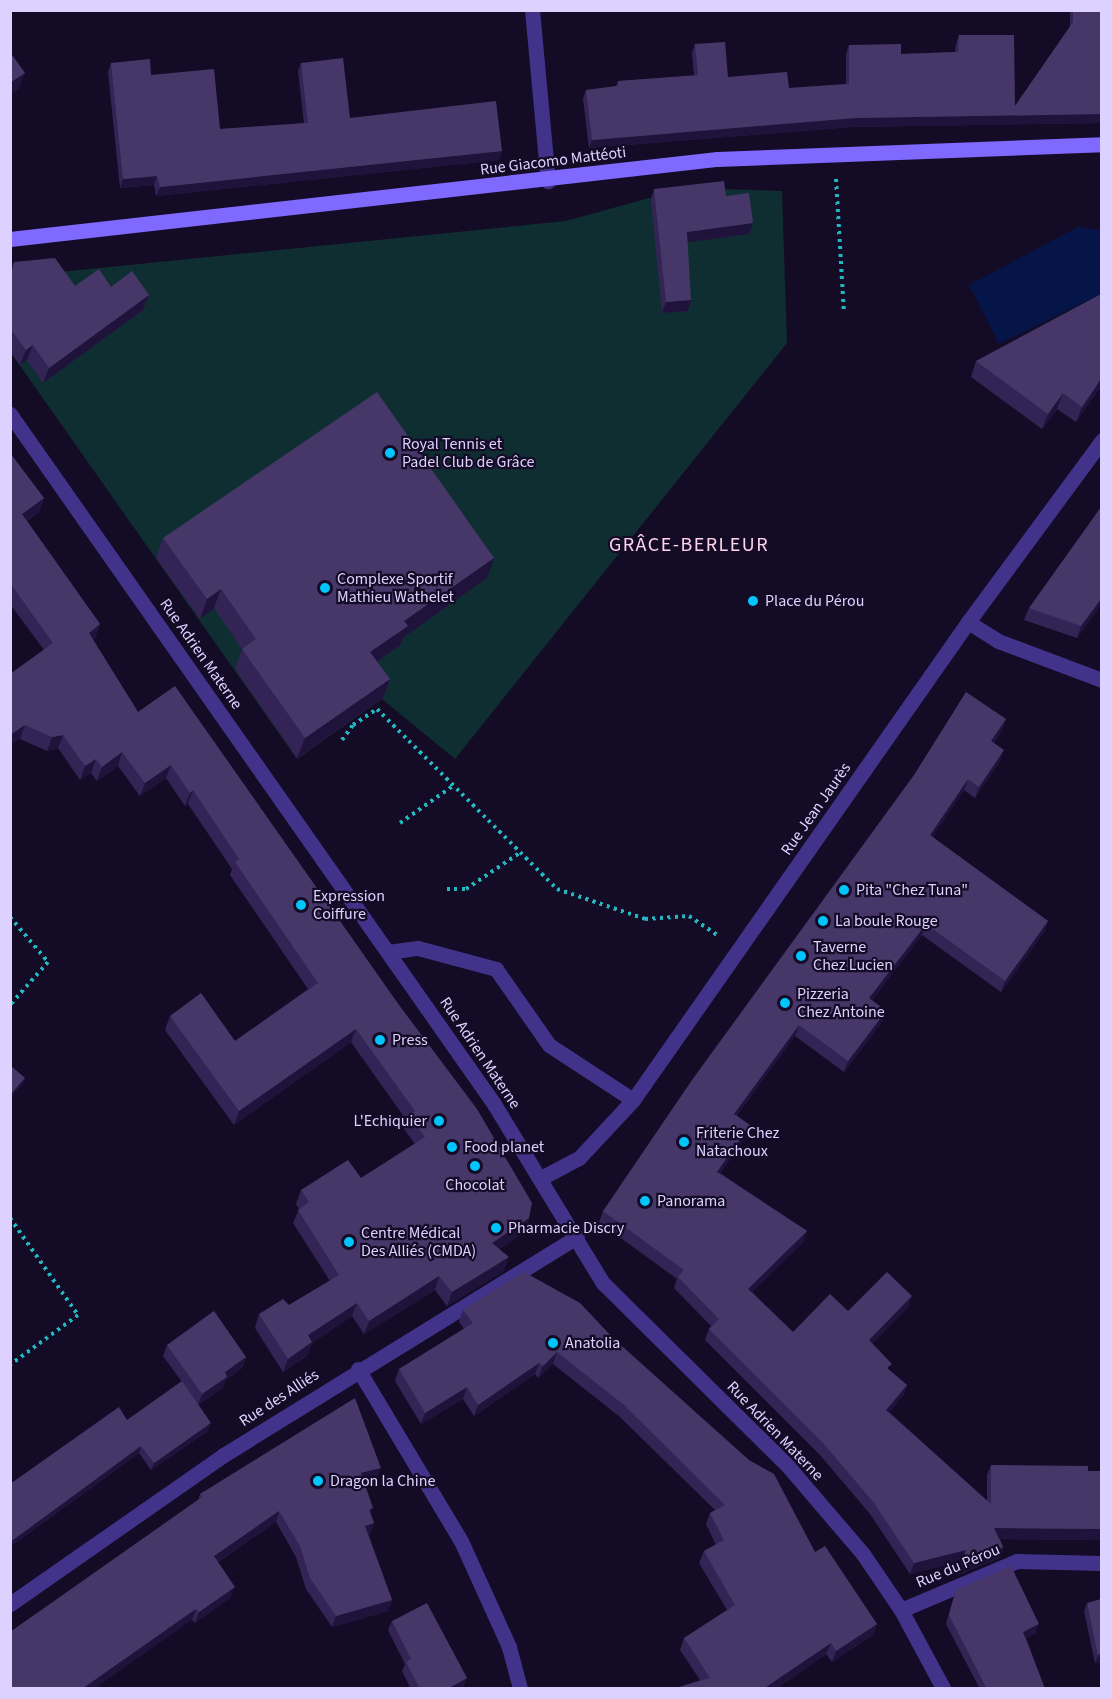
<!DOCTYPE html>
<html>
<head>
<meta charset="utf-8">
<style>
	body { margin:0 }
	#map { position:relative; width:1112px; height:1699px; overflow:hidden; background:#140c26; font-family:"Source Sans 3",sans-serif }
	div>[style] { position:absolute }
	.green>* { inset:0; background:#0f2e31 }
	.water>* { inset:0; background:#051547 }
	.path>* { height:4px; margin-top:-2px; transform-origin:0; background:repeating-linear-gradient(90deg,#23b7c2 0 3px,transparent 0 7.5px) }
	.lane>* { height:15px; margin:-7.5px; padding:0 7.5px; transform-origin:7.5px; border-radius:7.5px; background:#41338a }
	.street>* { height:15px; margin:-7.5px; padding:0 7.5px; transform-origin:7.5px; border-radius:7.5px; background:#41338a }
	.secondary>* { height:15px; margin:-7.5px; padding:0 7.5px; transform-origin:7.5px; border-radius:7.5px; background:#7f69ff }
	.wall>* { inset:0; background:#342456 }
	.shaded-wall>* { inset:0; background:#1f133b }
	.building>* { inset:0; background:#463768 }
	.dots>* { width:16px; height:16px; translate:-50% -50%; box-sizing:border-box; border:3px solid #140c26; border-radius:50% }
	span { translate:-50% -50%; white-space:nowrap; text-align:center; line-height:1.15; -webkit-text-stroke:4.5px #140c26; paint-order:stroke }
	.street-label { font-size:16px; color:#ddd2ff }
	.poi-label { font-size:16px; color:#ddd2ff }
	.left { translate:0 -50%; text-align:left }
	.right { translate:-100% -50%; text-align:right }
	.quarter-label { font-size:20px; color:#ffd4ea; letter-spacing:1.5px }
	.frame { position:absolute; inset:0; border:12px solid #ddd2ff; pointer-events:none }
</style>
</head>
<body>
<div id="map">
	<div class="green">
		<i style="clip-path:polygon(724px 189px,782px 191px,787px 343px,455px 759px,382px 699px,297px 759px,11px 353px,10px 277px,566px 221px,649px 198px)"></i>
	</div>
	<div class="water">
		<i style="clip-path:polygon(1078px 227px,1101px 230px,1101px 294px,999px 344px,969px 285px)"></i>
	</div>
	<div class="path">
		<i style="left:836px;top:179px;width:134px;rotate:86.6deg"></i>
		<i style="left:342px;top:740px;width:19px;rotate:-54deg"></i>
		<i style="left:353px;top:725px;width:29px;rotate:-34deg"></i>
		<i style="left:377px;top:709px;width:255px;rotate:45deg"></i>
		<i style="left:557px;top:889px;width:93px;rotate:18.8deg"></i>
		<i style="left:645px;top:919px;width:44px;rotate:-3.9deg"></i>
		<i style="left:689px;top:916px;width:34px;rotate:34deg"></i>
		<i style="left:400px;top:823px;width:66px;rotate:-35.1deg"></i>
		<i style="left:447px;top:889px;width:19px"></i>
		<i style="left:466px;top:889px;width:66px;rotate:-33.9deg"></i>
		<i style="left:10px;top:917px;width:59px;rotate:49.8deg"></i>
		<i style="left:48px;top:962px;width:57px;rotate:131.5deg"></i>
		<i style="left:10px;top:1218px;width:118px;rotate:55deg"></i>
		<i style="left:78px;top:1315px;width:84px;rotate:143.7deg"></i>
	</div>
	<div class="lane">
		<i style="left:388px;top:952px;width:30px;rotate:-8deg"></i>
		<i style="left:418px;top:948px;width:81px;rotate:15.1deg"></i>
		<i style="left:496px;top:969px;width:93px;rotate:55.1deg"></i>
		<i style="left:549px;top:1045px;width:100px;rotate:33.2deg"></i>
		<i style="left:358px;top:1369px;width:200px;rotate:59.1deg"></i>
		<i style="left:461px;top:1541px;width:116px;rotate:65.6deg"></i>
		<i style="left:509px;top:1647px;width:42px;rotate:75deg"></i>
	</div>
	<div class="street">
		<i style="left:532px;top:10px;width:172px;rotate:84.7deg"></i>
		<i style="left:10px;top:414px;width:843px;rotate:54.95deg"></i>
		<i style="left:494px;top:1104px;width:210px;rotate:58.7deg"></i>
		<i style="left:603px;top:1283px;width:259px;rotate:44.7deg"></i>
		<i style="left:787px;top:1465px;width:117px;rotate:49.5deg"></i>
		<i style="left:863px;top:1554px;width:68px;rotate:55.8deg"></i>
		<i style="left:901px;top:1610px;width:89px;rotate:61.7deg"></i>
		<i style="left:968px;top:622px;width:36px;rotate:32deg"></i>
		<i style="left:998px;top:641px;width:111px;rotate:20.6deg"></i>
		<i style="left:541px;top:1178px;width:43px;rotate:-27.8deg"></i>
		<i style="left:579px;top:1158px;width:79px;rotate:-47deg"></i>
		<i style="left:633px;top:1100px;width:584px;rotate:-54.98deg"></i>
		<i style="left:968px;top:622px;width:226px;rotate:-53.6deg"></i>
		<i style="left:10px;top:1604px;width:259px;rotate:-34.9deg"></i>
		<i style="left:222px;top:1456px;width:417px;rotate:-31.7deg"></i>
		<i style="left:901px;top:1610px;width:126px;rotate:-22.9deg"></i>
		<i style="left:1017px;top:1561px;width:85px;rotate:1.3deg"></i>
	</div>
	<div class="secondary">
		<i style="left:10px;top:239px;width:712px;rotate:-6.46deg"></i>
		<i style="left:717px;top:159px;width:385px;rotate:-2.2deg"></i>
	</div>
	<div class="wall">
		<i style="clip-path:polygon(1070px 10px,1101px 10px,1101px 123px,852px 127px,589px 148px,583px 99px,586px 90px,616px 86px,618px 81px,694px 76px,692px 53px,695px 44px,728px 77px,789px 88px,846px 84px,846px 54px,849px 45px,901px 54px,955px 52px,956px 44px,959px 35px,1015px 106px,1070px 27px)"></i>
		<i style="clip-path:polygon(111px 63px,151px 75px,220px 129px,304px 123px,298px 71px,301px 63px,350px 118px,502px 151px,499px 160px,156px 196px,154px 185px,120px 188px,108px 72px)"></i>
		<i style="clip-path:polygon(654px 189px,726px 196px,749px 234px,688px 242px,688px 311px,662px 313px,651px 199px)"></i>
		<i style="clip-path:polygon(14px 262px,75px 286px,111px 287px,149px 295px,143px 310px,43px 383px,27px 360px,20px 365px,10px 352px,10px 272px)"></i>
		<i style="clip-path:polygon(976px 361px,1101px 386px,1076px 422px,1057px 409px,1042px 429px,971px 377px)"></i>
		<i style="clip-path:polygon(10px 453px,44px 498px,39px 512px,27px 521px,100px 624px,95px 638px,93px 640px,138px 712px,529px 1218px,524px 1232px,499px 1249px,504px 1271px,447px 1306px,435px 1290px,364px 1334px,352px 1316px,312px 1343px,307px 1356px,283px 1372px,255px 1328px,259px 1314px,289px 1305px,330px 1281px,293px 1223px,299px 1209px,296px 1204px,301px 1190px,361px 1178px,415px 1144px,404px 1129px,407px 1121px,351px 1042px,234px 1125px,165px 1030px,170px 1016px,235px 1041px,308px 989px,230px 875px,232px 869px,188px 804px,185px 806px,166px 778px,140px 796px,118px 766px,97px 781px,91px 773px,80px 780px,58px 748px,47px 751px,20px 739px,44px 650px,10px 604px)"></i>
		<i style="clip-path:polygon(163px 538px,487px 578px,404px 637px,400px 645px,377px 662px,390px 679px,383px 698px,297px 758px,235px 669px,242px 649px,214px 608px,200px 619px,156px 558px)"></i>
		<i style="clip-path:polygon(1101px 605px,1077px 638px,1024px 620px,1029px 608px)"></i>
		<i style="clip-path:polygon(1006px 719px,1002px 730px,994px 743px,1000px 761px,975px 798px,964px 790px,932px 837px,1048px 921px,1044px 932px,1001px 992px,922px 935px,872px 1000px,886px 1011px,882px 1022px,844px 1072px,795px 1036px,737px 1115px,746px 1136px,720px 1173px,807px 1231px,803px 1242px,752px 1292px,793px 1332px,848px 1311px,908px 1307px,872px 1344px,889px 1370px,907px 1385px,903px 1396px,889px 1412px,987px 1501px,987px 1475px,991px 1465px,1088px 1471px,1101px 1471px,1101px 1540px,1000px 1539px,1003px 1547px,1000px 1558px,958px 1575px,962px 1561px,910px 1574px,870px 1514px,820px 1455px,705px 1340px,709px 1329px,711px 1326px,674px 1288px,677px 1279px,599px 1222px,603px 1211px)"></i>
		<i style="clip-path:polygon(524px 1272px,815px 1552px,877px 1624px,873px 1635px,832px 1662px,826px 1654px,776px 1689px,673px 1689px,700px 1680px,680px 1650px,684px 1638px,727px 1610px,699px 1563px,704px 1551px,716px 1545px,706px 1524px,710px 1513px,715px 1510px,620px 1417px,553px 1364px,538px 1378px,535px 1374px,474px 1416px,463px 1399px,421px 1424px,395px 1381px,399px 1369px,464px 1329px,459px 1322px,463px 1310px)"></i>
		<i style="clip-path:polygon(167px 1345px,246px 1357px,242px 1368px,226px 1380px,223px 1388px,198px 1405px,208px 1431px,151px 1470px,139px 1453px,10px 1547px,10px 1484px,127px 1420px,182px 1382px,163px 1356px)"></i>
		<i style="clip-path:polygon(377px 1478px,364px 1482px,371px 1514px,374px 1523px,370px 1534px,368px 1534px,392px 1600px,388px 1611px,332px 1627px,306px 1589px,296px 1557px,276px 1522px,218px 1562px,231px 1597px,195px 1623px,192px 1620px,198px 1500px,200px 1494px)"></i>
		<i style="clip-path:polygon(956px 1590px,1036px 1633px,1026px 1638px,1045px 1689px,980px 1689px,946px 1624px,953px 1599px)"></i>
		<i style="clip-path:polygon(1087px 1603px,1101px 1662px,1095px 1663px,1084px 1611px)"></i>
		<i style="clip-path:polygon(392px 1621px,467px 1678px,463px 1687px,461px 1689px,411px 1689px,402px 1671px,405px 1664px,388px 1630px)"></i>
	</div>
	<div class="shaded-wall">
		<i style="clip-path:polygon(25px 73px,19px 89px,10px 95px,10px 83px)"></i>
		<i style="clip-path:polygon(1101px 114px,1101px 123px,852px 127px,589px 148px,592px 140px,855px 118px)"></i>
		<i style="clip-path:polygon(502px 151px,499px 160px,156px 196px,160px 187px)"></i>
		<i style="clip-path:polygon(157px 176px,154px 185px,120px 188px,123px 179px)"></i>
		<i style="clip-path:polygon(753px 223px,749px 234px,683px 243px,687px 232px)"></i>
		<i style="clip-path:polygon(149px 295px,143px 310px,43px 383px,49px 368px)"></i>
		<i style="clip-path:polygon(691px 300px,688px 311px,662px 313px,666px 302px)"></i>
		<i style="clip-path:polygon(33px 345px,27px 360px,20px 365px,26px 350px)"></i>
		<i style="clip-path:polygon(1101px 379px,1101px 386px,1076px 422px,1082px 407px)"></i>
		<i style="clip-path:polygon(1063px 393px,1057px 409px,1042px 429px,1048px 414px)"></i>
		<i style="clip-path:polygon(44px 498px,39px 512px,17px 528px,22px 514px)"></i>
		<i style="clip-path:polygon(494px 558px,487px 578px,404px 637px,400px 645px,363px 672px,370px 652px,404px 621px)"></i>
		<i style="clip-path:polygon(221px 589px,214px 608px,200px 619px,207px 599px)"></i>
		<i style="clip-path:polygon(1101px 599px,1101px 605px,1077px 638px,1081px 626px)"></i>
		<i style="clip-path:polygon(100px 624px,95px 638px,84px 646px,89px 633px)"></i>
		<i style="clip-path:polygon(390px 679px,383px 698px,297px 758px,305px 738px)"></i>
		<i style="clip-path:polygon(1006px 719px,1002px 730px,987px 752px,991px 741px)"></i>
		<i style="clip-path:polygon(25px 725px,20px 739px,10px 745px,10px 735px)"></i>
		<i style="clip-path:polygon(63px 735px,58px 748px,47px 751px,52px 737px)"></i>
		<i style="clip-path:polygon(1004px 750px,1000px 761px,975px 798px,979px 787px)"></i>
		<i style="clip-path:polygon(122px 752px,118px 766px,97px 781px,102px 767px)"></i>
		<i style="clip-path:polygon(96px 759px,91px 773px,80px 780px,85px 766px)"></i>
		<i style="clip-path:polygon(171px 765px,166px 778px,140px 796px,145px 783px)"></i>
		<i style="clip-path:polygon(968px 779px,964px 790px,926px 846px,930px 835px)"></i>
		<i style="clip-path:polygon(193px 790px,188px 804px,185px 806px,190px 793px)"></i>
		<i style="clip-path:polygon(1048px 921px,1044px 932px,1001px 992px,1005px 981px)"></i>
		<i style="clip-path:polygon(926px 924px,922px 935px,865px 1009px,869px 998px)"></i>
		<i style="clip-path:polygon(886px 1011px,882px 1022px,844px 1072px,848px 1061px)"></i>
		<i style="clip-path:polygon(799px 1025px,795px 1036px,730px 1124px,734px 1114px)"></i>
		<i style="clip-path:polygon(356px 1029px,351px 1042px,234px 1125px,239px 1111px)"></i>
		<i style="clip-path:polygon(25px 1078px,23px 1084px,10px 1098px,10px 1095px)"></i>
		<i style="clip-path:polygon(750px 1125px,746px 1136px,713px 1182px,717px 1172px)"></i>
		<i style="clip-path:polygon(529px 1218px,524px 1232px,487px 1257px,492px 1243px)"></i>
		<i style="clip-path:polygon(807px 1231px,803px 1242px,744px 1300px,748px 1289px)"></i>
		<i style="clip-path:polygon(509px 1257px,504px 1271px,447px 1306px,452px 1292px)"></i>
		<i style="clip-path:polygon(439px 1276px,435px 1290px,364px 1334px,369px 1321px)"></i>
		<i style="clip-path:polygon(912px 1296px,908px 1307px,865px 1351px,869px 1340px)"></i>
		<i style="clip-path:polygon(357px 1303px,352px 1316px,312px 1343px,307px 1356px,283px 1372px,288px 1359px,308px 1335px)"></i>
		<i style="clip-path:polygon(557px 1352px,553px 1364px,538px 1378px,543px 1366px)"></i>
		<i style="clip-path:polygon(246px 1357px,242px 1368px,226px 1380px,223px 1388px,198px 1405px,202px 1394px,225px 1372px)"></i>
		<i style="clip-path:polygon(539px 1363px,535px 1374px,474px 1416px,478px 1405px)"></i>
		<i style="clip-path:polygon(907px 1385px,903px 1396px,882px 1421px,886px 1410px)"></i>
		<i style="clip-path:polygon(467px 1387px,463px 1399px,421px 1424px,425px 1413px)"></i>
		<i style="clip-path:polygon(211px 1423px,208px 1431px,151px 1470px,154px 1463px)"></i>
		<i style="clip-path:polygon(141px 1446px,139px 1453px,10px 1547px,13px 1540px)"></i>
		<i style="clip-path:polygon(381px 1468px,377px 1478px,357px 1484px,361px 1473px)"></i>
		<i style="clip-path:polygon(279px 1511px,276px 1522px,210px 1567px,214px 1556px)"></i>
		<i style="clip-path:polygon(374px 1523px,370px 1534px,361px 1536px,365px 1526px)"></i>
		<i style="clip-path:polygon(994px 1528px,1101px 1529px,1101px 1540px,990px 1539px)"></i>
		<i style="clip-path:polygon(1003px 1547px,1000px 1558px,958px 1575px,962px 1564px)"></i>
		<i style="clip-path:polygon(966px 1550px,962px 1561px,910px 1574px,914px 1563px)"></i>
		<i style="clip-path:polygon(235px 1587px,231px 1597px,195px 1623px,199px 1612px)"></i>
		<i style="clip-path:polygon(392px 1600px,388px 1611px,332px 1627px,336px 1616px)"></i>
		<i style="clip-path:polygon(196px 1609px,192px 1620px,94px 1689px,82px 1689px)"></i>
		<i style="clip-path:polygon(877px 1624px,873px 1635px,832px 1662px,836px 1651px)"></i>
		<i style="clip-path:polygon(1039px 1624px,1036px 1633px,1020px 1641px,1023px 1632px)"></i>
		<i style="clip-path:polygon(831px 1643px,826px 1654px,776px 1689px,763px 1689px)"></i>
		<i style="clip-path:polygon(1101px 1654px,1101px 1662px,1095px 1663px,1098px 1655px)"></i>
		<i style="clip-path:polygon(467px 1678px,463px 1687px,461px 1689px,447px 1689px)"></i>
	</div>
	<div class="building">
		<i style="clip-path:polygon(1073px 10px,1101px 10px,1101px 114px,855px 118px,592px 140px,586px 90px,618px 86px,618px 81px,698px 75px,695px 44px,725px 42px,728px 77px,787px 72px,789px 88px,849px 84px,849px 45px,901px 44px,901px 54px,958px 52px,959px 35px,1014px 35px,1015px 106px,1073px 22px)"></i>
		<i style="clip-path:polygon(10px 52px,25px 73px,10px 83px)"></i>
		<i style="clip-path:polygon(343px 58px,350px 118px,496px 101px,502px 151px,160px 187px,157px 176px,123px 179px,111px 63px,150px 59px,151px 75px,214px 69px,220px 129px,308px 123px,301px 63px)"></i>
		<i style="clip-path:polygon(724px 181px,726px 196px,749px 193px,753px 223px,687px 232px,691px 300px,666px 302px,654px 189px)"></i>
		<i style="clip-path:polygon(55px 258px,75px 286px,99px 269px,111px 287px,132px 271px,149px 295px,49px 368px,33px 345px,26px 350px,10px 328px,10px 281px,14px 262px)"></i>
		<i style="clip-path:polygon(1101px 294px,1101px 379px,1082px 407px,1063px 393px,1048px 414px,976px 361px)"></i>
		<i style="clip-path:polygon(377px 392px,494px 558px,404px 621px,408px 626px,370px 652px,390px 679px,305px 738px,242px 649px,256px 639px,221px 589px,207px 599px,163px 538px)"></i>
		<i style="clip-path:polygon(10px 453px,44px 498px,22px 514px,100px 624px,89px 633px,138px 712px,175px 686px,399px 1005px,477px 1109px,532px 1203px,529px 1218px,492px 1243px,509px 1257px,452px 1292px,439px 1276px,369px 1321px,357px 1303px,308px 1335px,312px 1342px,288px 1359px,259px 1314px,283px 1299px,289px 1305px,339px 1275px,298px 1210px,309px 1202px,301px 1190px,348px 1160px,361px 1178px,425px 1137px,409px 1116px,415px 1111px,356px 1029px,239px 1111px,170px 1016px,201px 993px,235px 1041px,318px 983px,235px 862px,239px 859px,193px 790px,190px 793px,171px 765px,145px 783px,122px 752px,102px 767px,96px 759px,85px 766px,63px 735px,52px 737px,25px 725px,10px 735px,10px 674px,53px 643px,10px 583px)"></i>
		<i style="clip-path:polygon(1101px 507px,1101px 599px,1081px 626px,1029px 608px)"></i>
		<i style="clip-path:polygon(966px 692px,1006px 719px,991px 741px,1004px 750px,979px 787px,968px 779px,930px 835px,1048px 921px,1005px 981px,926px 924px,869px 998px,886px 1011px,848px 1061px,799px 1025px,734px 1114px,750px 1125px,717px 1172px,807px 1231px,748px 1289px,793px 1332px,830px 1294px,848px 1311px,887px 1272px,912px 1296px,869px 1340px,892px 1364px,887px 1368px,907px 1385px,886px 1410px,991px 1504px,991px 1465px,1088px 1466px,1088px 1471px,1101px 1471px,1101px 1529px,994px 1528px,1003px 1547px,962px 1564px,966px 1550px,914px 1563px,874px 1503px,824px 1444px,709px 1329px,719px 1319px,678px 1277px,684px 1270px,603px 1211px,692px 1080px,914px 775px)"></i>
		<i style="clip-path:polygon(10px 1065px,25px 1078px,10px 1095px)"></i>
		<i style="clip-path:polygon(524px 1272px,580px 1303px,614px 1339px,749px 1460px,774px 1474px,815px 1552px,825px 1546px,877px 1624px,836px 1651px,831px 1643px,763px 1689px,673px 1689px,710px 1678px,684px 1638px,735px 1605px,704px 1551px,724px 1540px,710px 1513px,725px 1505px,624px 1405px,557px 1352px,543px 1366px,539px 1363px,478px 1405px,467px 1387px,425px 1413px,399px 1369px,473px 1323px,463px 1310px)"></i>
		<i style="clip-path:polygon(214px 1311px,246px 1357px,225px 1372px,227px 1377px,202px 1394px,167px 1345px)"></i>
		<i style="clip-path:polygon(182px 1381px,211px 1423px,154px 1463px,141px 1446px,13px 1540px,10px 1537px,10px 1484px,119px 1407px,127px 1420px)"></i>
		<i style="clip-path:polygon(355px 1398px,381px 1468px,361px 1473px,373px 1508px,369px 1510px,374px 1523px,365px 1526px,392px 1600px,336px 1616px,310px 1578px,300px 1546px,279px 1511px,214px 1556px,235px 1587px,199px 1612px,196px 1609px,82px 1689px,10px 1689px,10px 1632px,202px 1497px,200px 1494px)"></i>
		<i style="clip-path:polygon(1011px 1566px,1039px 1624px,1023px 1632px,1045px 1689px,987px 1689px,949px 1615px,956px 1590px)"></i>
		<i style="clip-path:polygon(1101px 1599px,1101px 1654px,1098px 1655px,1087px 1603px)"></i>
		<i style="clip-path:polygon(427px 1603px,467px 1678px,447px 1689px,420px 1689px,406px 1662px,411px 1659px,392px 1621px)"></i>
	</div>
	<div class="dots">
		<i style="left:390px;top:453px;background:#00c4fd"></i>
		<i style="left:325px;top:588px;background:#00c4fd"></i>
		<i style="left:753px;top:601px;background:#00c4fd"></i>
		<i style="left:844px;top:890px;background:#00c4fd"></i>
		<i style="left:301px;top:905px;background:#00c4fd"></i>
		<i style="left:823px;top:921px;background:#00c4fd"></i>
		<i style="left:801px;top:956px;background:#00c4fd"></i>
		<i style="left:785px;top:1003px;background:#00c4fd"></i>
		<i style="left:380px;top:1040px;background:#00c4fd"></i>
		<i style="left:439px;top:1121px;background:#00c4fd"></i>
		<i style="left:684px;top:1142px;background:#00c4fd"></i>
		<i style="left:452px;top:1147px;background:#00c4fd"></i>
		<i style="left:475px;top:1166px;background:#00c4fd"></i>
		<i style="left:645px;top:1201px;background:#00c4fd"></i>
		<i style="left:496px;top:1228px;background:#00c4fd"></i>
		<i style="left:349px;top:1242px;background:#00c4fd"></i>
		<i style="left:553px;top:1343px;background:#00c4fd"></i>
		<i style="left:318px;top:1481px;background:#00c4fd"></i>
	</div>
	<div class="street-label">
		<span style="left:553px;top:161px;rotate:-7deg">Rue Giacomo Mattéoti</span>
		<span style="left:201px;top:654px;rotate:55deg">Rue Adrien Materne</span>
		<span style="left:816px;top:809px;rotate:-55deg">Rue Jean Jaurès</span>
		<span style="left:480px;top:1053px;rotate:56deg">Rue Adrien Materne</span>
		<span style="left:279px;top:1398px;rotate:-33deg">Rue des Alliés</span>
		<span style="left:775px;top:1431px;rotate:46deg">Rue Adrien Materne</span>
		<span style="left:958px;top:1566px;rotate:-23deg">Rue du Pérou</span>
	</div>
	<div class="poi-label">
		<span class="left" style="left:402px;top:453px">Royal Tennis et<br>Padel Club de Grâce</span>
		<span class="left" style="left:337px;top:588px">Complexe Sportif<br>Mathieu Wathelet</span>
		<span class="left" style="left:765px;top:601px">Place du Pérou</span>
		<span class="left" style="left:856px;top:890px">Pita "Chez Tuna"</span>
		<span class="left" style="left:313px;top:905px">Expression<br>Coiffure</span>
		<span class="left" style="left:835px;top:921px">La boule Rouge</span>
		<span class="left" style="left:813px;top:956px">Taverne<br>Chez Lucien</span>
		<span class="left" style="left:797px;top:1003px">Pizzeria<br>Chez Antoine</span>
		<span class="left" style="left:392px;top:1040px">Press</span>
		<span class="right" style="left:427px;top:1121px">L'Echiquier</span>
		<span class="left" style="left:696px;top:1142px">Friterie Chez<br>Natachoux</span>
		<span class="left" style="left:464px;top:1147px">Food planet</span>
		<span style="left:475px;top:1185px">Chocolat</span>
		<span class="left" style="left:657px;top:1201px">Panorama</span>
		<span class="left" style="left:508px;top:1228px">Pharmacie Discry</span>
		<span class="left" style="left:361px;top:1242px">Centre Médical<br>Des Alliés (CMDA)</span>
		<span class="left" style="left:565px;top:1343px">Anatolia</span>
		<span class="left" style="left:330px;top:1481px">Dragon la Chine</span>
	</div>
	<div class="quarter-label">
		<span style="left:689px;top:545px">GRÂCE-BERLEUR</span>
	</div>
	<div class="frame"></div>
</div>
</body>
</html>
